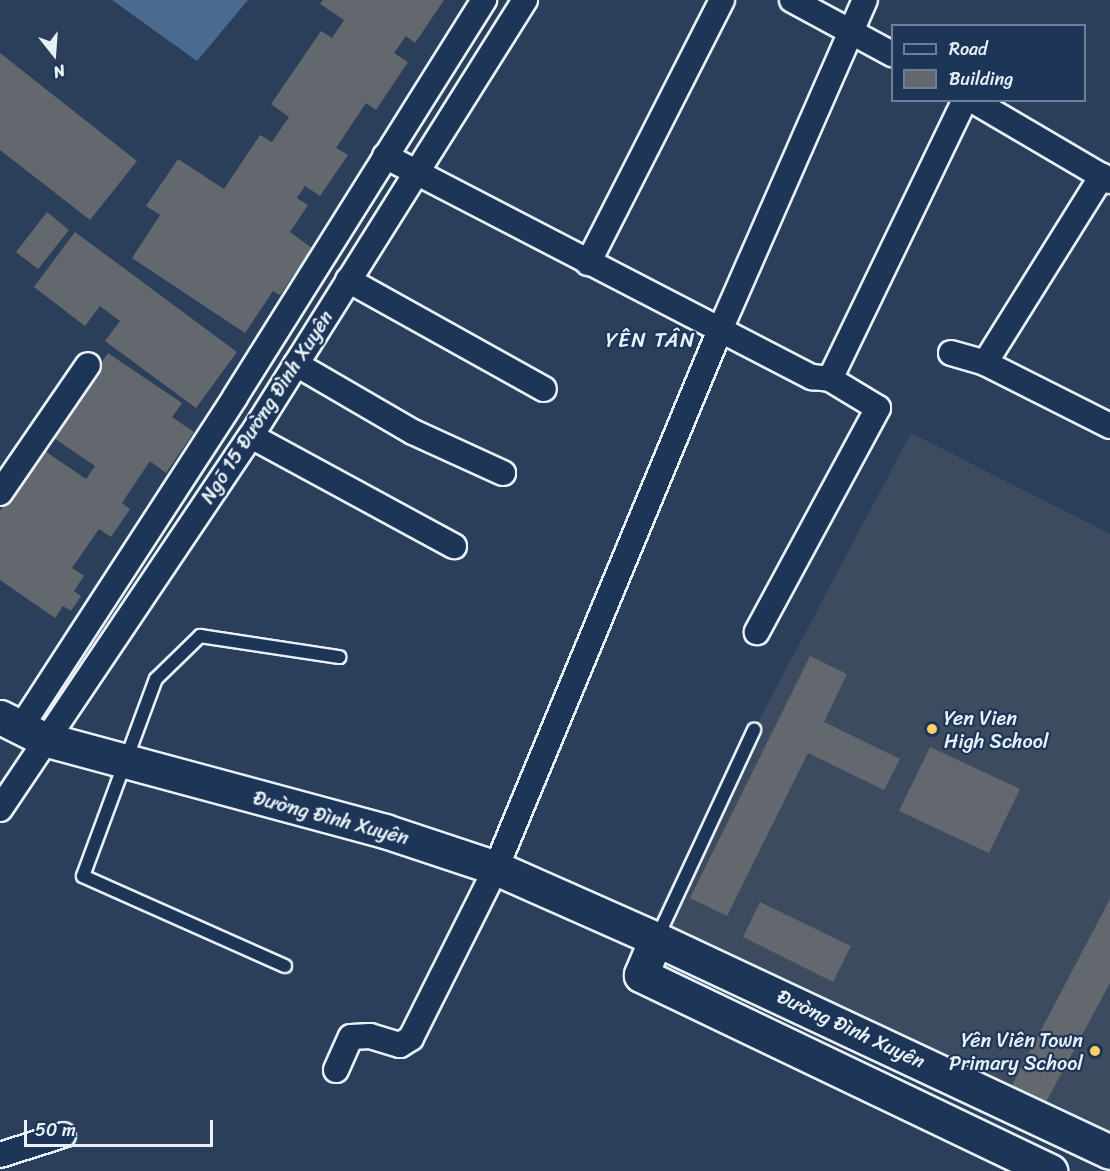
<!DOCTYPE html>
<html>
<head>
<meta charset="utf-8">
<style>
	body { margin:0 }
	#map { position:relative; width:1110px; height:1171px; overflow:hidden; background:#2b3f5b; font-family:Sriracha,sans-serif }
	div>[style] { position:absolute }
	.built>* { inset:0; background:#3c4b60 }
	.water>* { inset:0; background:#4b6a90 }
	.building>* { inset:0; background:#62686d }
	.roads { filter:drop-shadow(2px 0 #e8f1f8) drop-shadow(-2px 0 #e8f1f8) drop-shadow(0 2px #e8f1f8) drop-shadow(0 -2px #e8f1f8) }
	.lane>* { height:12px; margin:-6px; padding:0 6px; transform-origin:6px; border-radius:6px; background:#1d3557 }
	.street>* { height:24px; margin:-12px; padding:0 12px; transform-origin:12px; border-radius:12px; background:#1d3557 }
	.secondary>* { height:33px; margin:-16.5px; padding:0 16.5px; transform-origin:16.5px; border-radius:16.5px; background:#1d3557 }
	.dots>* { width:16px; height:16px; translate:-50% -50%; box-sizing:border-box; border:3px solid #1d3557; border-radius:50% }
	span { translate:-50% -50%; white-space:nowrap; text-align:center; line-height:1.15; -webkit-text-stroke:4.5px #1d3557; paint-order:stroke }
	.street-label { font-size:20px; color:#e8f1f8 }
	.poi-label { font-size:20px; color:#e8f1f8 }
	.left { translate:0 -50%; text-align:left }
	.right { translate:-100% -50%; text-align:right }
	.neighbourhood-label { font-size:21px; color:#e8f1f8; letter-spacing:1.5px }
	.legend { position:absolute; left:891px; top:24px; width:195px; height:78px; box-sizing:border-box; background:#1d3557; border:2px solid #6e8097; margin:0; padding:8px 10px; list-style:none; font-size:18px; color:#e8f1f8 }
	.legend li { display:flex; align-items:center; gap:12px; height:30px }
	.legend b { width:30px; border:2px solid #6e8097 }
	.north { position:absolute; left:24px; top:24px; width:60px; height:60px; -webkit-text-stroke:4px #1d3557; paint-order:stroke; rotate:163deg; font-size:16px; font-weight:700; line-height:24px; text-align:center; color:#e8f1f8 }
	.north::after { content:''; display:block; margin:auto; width:21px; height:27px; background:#e8f1f8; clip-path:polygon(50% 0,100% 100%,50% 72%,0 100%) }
	.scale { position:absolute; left:24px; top:1120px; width:189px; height:27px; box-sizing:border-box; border:3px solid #e8f1f8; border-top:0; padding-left:8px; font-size:18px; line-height:21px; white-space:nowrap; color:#e8f1f8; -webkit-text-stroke:4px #1d3557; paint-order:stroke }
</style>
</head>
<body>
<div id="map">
	<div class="built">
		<i style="clip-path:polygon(911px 433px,1110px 534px,1110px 1140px,651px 924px)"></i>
	</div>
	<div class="water">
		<i style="clip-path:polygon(112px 0,248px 0,197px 61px)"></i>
	</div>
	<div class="building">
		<i style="clip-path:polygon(323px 0,444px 0,415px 43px,406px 36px,394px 53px,408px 62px,376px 110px,366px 103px,336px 148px,348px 155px,320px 196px,305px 186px,297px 198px,308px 205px,290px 232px,312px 248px,280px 295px,273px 291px,245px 333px,132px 258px,160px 215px,146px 206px,178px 159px,224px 189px,260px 135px,272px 142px,289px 117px,271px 104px,321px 31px,332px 38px,344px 20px,320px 4px)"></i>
		<i style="clip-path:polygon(0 53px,137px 161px,90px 220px,0 150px)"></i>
		<i style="clip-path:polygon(47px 212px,69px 230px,38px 269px,16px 252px)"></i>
		<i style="clip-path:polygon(75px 232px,237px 352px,196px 408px,105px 341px,120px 321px,100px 306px,85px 326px,34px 287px)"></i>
		<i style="clip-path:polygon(108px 353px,182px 403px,172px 417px,194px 432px,166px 473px,150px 461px,122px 503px,130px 509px,111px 537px,99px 529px,72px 568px,84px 576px,74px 591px,81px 596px,71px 611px,63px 606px,55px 618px,0 580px,0 511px,42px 449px,86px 479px,95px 466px,51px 436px)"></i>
		<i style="clip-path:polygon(810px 656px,847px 674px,824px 722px,900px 759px,884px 790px,808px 753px,727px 916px,690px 898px)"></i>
		<i style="clip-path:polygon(930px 747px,1020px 789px,989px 853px,899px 811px)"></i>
		<i style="clip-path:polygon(1110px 899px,1110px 983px,1044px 1106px,1010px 1089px)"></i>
		<i style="clip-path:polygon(760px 902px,851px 946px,833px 982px,743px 937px)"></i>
	</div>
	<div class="roads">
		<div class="lane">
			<i style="left:657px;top:938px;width:230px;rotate:-65deg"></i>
			<i style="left:285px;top:966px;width:221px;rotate:-156deg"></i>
			<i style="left:83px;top:876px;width:210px;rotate:-69.7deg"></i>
			<i style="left:156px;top:679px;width:62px;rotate:-44.3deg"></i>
			<i style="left:200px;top:636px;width:141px;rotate:8.6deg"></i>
		</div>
		<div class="street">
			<i style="left:792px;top:0;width:114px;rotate:28.4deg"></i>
			<i style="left:972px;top:100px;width:160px;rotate:30.4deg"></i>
			<i style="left:385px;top:156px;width:481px;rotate:27.4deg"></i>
			<i style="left:812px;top:377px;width:18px;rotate:6deg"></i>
			<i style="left:830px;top:379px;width:56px;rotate:31.1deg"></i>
			<i style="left:878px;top:408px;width:255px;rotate:118.4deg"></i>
			<i style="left:588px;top:263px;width:295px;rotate:-63deg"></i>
			<i style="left:348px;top:280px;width:224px;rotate:29.1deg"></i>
			<i style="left:951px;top:353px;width:35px;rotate:16deg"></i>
			<i style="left:985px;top:363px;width:140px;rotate:26.7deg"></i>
			<i style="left:985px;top:363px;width:221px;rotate:-58deg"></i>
			<i style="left:296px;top:364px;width:135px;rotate:30.2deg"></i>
			<i style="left:413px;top:432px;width:99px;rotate:24.5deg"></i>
			<i style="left:830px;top:379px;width:310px;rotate:-64.2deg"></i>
			<i style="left:251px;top:436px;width:231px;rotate:28.5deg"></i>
			<i style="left:0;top:493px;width:155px;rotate:-55.5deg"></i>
			<i style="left:21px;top:727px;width:393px;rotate:-57deg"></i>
			<i style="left:235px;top:397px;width:469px;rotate:-57.9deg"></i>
			<i style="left:0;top:809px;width:450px;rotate:-56.1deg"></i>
			<i style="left:251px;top:436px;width:515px;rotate:-57.85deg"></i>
			<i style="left:336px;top:1070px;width:36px;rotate:-66deg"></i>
			<i style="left:351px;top:1037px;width:19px;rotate:-3deg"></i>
			<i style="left:370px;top:1036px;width:31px;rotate:17deg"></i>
			<i style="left:400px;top:1045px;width:13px;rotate:-32deg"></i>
			<i style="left:411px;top:1038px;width:190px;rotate:-63.4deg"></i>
			<i style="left:496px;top:868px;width:583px;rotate:-67.4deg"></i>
			<i style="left:720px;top:330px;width:360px;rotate:-66.3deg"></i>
			<i style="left:0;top:1155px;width:66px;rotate:-17.6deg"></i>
		</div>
		<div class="secondary">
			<i style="left:0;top:717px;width:49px;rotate:26.6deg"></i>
			<i style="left:44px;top:739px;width:353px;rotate:15.1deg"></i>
			<i style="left:385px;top:831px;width:117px;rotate:18.4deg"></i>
			<i style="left:496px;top:868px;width:175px;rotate:23.9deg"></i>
			<i style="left:656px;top:939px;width:501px;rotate:25.13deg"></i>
			<i style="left:656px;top:939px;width:39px;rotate:113deg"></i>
			<i style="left:641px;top:975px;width:454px;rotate:25.6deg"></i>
		</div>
	</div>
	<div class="dots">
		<i style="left:932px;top:729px;background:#ffd166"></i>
		<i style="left:1095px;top:1051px;background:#ffd166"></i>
	</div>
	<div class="street-label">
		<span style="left:267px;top:407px;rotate:-57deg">Ngõ 15 Đường Đình Xuyên</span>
		<span style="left:331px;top:818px;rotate:15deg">Đường Đình Xuyên</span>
		<span style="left:851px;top:1029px;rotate:25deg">Đường Đình Xuyên</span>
	</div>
	<div class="poi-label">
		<span class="left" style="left:944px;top:730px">Yen Vien<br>High School</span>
		<span class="right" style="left:1083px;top:1052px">Yên Viên Town<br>Primary School</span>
	</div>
	<div class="neighbourhood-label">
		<span style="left:651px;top:340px">YÊN TÂN</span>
	</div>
	<ul class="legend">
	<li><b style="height:8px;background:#1d3557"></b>Road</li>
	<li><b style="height:16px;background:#62686d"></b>Building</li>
	</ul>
	<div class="north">N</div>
	<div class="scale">50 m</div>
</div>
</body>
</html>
